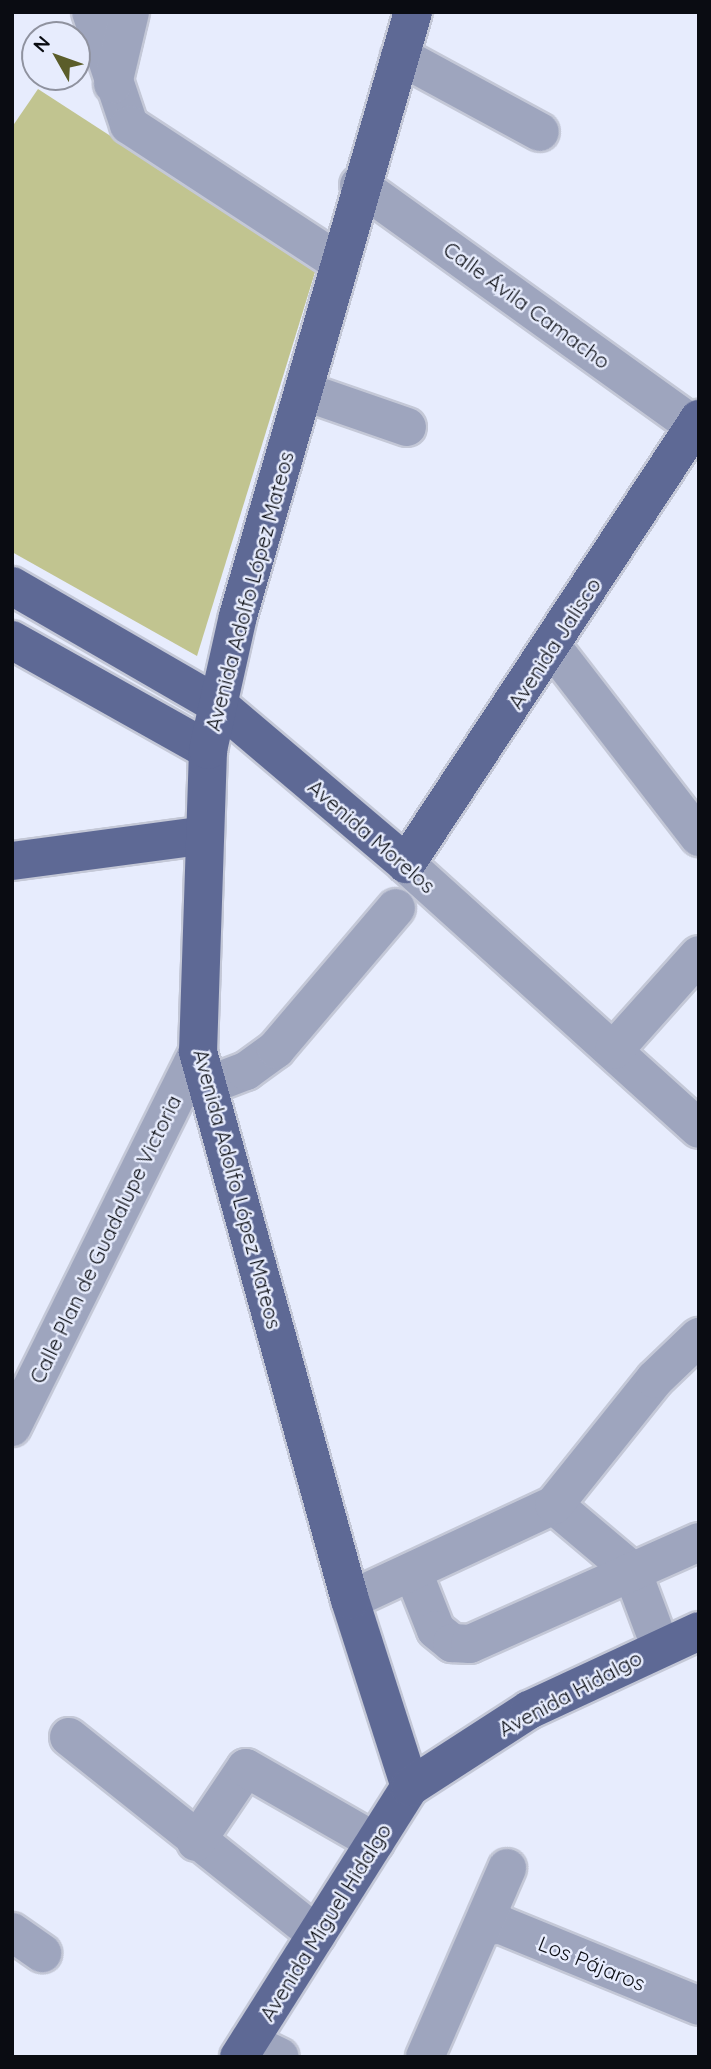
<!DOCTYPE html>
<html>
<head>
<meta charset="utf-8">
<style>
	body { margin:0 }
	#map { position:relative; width:711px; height:2069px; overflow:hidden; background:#e7ecfd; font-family:Quicksand,sans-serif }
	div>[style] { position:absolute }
	.green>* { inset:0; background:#c1c490 }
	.roads { filter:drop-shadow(2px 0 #c4c8d7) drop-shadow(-2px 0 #c4c8d7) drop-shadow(0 2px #c4c8d7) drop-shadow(0 -2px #c4c8d7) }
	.minor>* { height:38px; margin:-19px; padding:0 19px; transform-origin:19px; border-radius:19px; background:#9ea5be }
	.major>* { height:38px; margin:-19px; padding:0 19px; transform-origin:19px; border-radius:19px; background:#5e6995 }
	span { translate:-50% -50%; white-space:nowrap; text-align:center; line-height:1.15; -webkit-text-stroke:5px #e7ecfd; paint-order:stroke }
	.street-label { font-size:21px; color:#0a0c12 }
	.frame { position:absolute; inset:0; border:14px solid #0a0c12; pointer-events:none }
	.north { position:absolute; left:21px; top:21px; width:70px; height:70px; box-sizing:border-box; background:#e7ecfd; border:2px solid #8f929f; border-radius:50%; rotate:310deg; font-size:19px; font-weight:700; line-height:28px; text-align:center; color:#0a0c12 }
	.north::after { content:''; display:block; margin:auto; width:24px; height:32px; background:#5b5d2a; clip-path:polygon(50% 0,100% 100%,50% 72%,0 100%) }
</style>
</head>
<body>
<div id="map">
	<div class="green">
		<i style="clip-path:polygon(38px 89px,316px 269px,197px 656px,12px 552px,12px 127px)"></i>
	</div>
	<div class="roads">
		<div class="minor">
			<i style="left:91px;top:12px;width:119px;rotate:71.4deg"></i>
			<i style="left:129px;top:125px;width:252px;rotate:33.2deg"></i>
			<i style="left:400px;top:56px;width:159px;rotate:28.5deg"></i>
			<i style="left:113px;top:84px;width:74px;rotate:-76.7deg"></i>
			<i style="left:359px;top:185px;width:413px;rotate:35.7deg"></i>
			<i style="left:303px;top:391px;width:110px;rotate:19.1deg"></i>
			<i style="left:553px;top:648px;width:239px;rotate:52.3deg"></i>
			<i style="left:406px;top:864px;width:395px;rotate:42.1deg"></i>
			<i style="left:614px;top:1050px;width:127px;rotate:-48.2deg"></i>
			<i style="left:209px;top:1085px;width:40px;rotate:-21deg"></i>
			<i style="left:246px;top:1071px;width:37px;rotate:-36deg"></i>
			<i style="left:276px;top:1049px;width:185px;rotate:-49.6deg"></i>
			<i style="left:12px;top:1427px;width:419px;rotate:-63.6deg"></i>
			<i style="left:554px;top:1505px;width:102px;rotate:40.2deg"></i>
			<i style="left:632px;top:1571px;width:80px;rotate:69.5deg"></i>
			<i style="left:413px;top:1572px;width:62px;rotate:68.4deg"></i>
			<i style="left:436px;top:1630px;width:21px;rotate:39deg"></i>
			<i style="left:452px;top:1643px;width:18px;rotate:3deg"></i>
			<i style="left:470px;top:1644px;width:251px;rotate:-24deg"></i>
			<i style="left:350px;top:1600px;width:225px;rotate:-25deg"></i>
			<i style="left:554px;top:1505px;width:161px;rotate:-51.3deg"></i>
			<i style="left:655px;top:1379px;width:61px;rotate:-43.7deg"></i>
			<i style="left:69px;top:1737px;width:317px;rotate:38.6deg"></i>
			<i style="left:196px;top:1842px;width:89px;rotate:-56deg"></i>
			<i style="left:246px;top:1768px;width:149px;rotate:29.8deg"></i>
			<i style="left:485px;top:1926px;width:16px;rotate:-4deg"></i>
			<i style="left:501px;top:1925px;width:214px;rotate:22.2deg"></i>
			<i style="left:12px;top:1932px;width:37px;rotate:35deg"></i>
			<i style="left:249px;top:2042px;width:34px;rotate:26deg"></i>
			<i style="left:425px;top:2057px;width:206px;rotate:-66.5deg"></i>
		</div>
		<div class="major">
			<i style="left:12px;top:586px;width:240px;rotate:30deg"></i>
			<i style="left:220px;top:706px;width:244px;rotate:40.3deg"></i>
			<i style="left:406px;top:864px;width:533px;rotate:-56.64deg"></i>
			<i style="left:12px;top:640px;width:225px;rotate:29.3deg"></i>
			<i style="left:12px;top:861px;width:190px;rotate:-7.6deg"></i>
			<i style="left:410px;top:1787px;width:196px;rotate:-107.8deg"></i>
			<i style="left:350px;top:1600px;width:569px;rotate:-105.5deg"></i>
			<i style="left:198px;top:1052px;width:302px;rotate:-88.1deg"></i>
			<i style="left:208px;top:750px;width:137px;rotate:-77.4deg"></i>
			<i style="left:238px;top:616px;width:629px;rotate:-73.84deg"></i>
			<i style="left:239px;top:2057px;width:320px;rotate:-57.7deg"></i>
			<i style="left:410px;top:1787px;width:142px;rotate:-32.9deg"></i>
			<i style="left:529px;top:1710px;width:187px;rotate:-24.9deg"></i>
		</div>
	</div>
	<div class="street-label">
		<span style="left:527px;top:305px;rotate:36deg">Calle Ávila Camacho</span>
		<span style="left:249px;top:591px;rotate:-75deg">Avenida Adolfo López Mateos</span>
		<span style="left:554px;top:643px;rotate:-57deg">Avenida Jalisco</span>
		<span style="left:372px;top:836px;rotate:41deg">Avenida Morelos</span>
		<span style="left:238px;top:1189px;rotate:75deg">Avenida Adolfo López Mateos</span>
		<span style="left:105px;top:1239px;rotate:-64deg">Calle Plan de Guadalupe Victoria</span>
		<span style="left:570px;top:1693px;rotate:-28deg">Avenida Hidalgo</span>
		<span style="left:325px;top:1922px;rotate:-58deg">Avenida Miguel Hidalgo</span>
		<span style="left:592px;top:1963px;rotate:22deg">Los Pájaros</span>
	</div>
	<div class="frame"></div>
	<div class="north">N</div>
</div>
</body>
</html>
